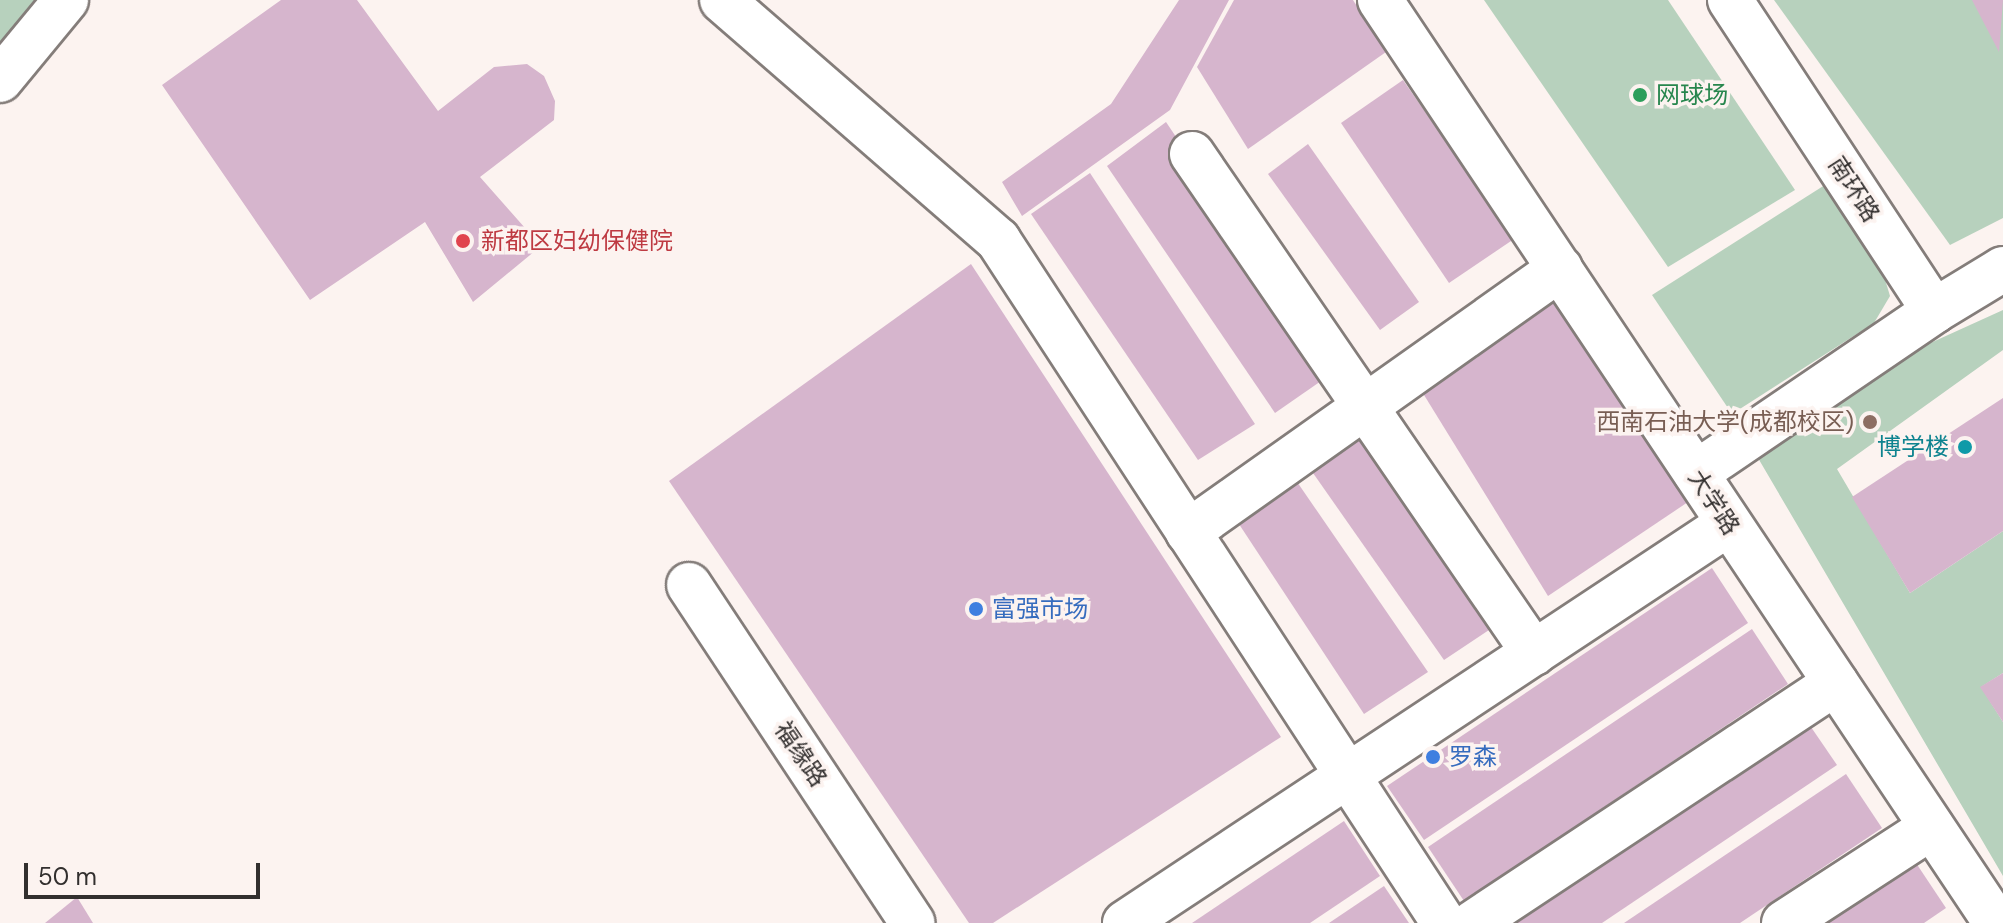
<!DOCTYPE html>
<html>
<head>
<meta charset="utf-8">
<style>
	body { margin:0 }
	#map { position:relative; width:2003px; height:923px; overflow:hidden; background:#fcf3f0; font-family:"DM Sans","Noto Sans SC",sans-serif }
	div>[style] { position:absolute }
	.green>* { inset:0; background:#b7d1bd }
	.building>* { inset:0; background:#d6b5cd }
	.roads { filter:drop-shadow(2px 0 #847d7a) drop-shadow(-2px 0 #847d7a) drop-shadow(0 2px #847d7a) drop-shadow(0 -2px #847d7a) }
	.minor>* { height:44px; margin:-22px; padding:0 22px; transform-origin:22px; border-radius:22px; background:#fff }
	.dots>* { width:22px; height:22px; translate:-50% -50%; box-sizing:border-box; border:4px solid #fcf3f0; border-radius:50% }
	span { translate:-50% -50%; white-space:nowrap; text-align:center; line-height:1.15; -webkit-text-stroke:7px #fcf3f0; paint-order:stroke }
	.leisure-label { font-size:24px; color:#27864d }
	.left { translate:0 -50%; text-align:left }
	.street-label { font-size:24px; color:#322f2e }
	.health-label { font-size:24px; color:#be3a42 }
	.education-label { font-size:24px; color:#785e54 }
	.right { translate:-100% -50%; text-align:right }
	.culture-label { font-size:24px; color:#0d838f }
	.shop-label { font-size:24px; color:#366cbe }
	.scale { position:absolute; left:24px; top:863px; width:236px; height:36px; box-sizing:border-box; border:4px solid #322f2e; border-top:0; padding-left:10px; font-size:24px; line-height:28px; white-space:nowrap; color:#322f2e; -webkit-text-stroke:6px #fcf3f0; paint-order:stroke }
</style>
</head>
<body>
<div id="map">
	<div class="green">
		<i style="clip-path:polygon(0 0,71px 0,0 86px)"></i>
		<i style="clip-path:polygon(1484px 0,1668px 0,1795px 190px,1668px 267px)"></i>
		<i style="clip-path:polygon(1774px 0,2003px 0,2003px 218px,1950px 245px)"></i>
		<i style="clip-path:polygon(1828px 183px,1881px 266px,1890px 296px,1874px 323px,1732px 414px,1652px 295px)"></i>
		<i style="clip-path:polygon(2003px 310px,2003px 350px,1837px 469px,1910px 593px,2003px 531px,2003px 673px,1981px 687px,2003px 722px,2003px 876px,1741px 429px)"></i>
	</div>
	<div class="building">
		<i style="clip-path:polygon(281px 0,357px 0,438px 111px,494px 67px,527px 64px,544px 76px,555px 101px,554px 120px,480px 177px,541px 246px,473px 302px,425px 222px,310px 300px,162px 85px)"></i>
		<i style="clip-path:polygon(1179px 0,1229px 0,1170px 110px,1022px 216px,1002px 182px,1111px 104px)"></i>
		<i style="clip-path:polygon(1234px 0,1353px 0,1386px 52px,1248px 149px,1197px 67px)"></i>
		<i style="clip-path:polygon(1972px 0,2003px 0,1999px 52px)"></i>
		<i style="clip-path:polygon(1403px 80px,1514px 239px,1449px 283px,1341px 123px)"></i>
		<i style="clip-path:polygon(1166px 122px,1334px 372px,1275px 413px,1107px 166px)"></i>
		<i style="clip-path:polygon(1308px 144px,1419px 302px,1380px 330px,1268px 174px)"></i>
		<i style="clip-path:polygon(1090px 173px,1255px 424px,1198px 460px,1031px 214px)"></i>
		<i style="clip-path:polygon(971px 264px,1281px 737px,993px 923px,969px 923px,669px 481px)"></i>
		<i style="clip-path:polygon(1546px 290px,1688px 502px,1548px 596px,1416px 382px)"></i>
		<i style="clip-path:polygon(2003px 398px,2003px 531px,1910px 593px,1852px 497px)"></i>
		<i style="clip-path:polygon(1365px 420px,1501px 622px,1444px 660px,1306px 463px)"></i>
		<i style="clip-path:polygon(1293px 476px,1428px 672px,1364px 714px,1233px 515px)"></i>
		<i style="clip-path:polygon(1712px 568px,1748px 623px,1424px 840px,1387px 786px)"></i>
		<i style="clip-path:polygon(1752px 629px,1788px 684px,1464px 901px,1428px 847px)"></i>
		<i style="clip-path:polygon(2003px 673px,2003px 722px,1980px 687px)"></i>
		<i style="clip-path:polygon(1800px 711px,1837px 765px,1602px 923px,1484px 923px)"></i>
		<i style="clip-path:polygon(1846px 774px,1882px 828px,1740px 923px,1624px 923px)"></i>
		<i style="clip-path:polygon(1344px 821px,1380px 876px,1310px 923px,1192px 923px)"></i>
		<i style="clip-path:polygon(1910px 854px,1946px 908px,1924px 923px,1807px 923px)"></i>
		<i style="clip-path:polygon(1384px 886px,1409px 923px,1329px 923px)"></i>
		<i style="clip-path:polygon(77px 897px,93px 923px,45px 923px)"></i>
	</div>
	<div class="roads">
		<div class="minor">
			<i style="left:722px;top:0;width:366px;rotate:41deg"></i>
			<i style="left:998px;top:240px;width:816px;rotate:56.86deg"></i>
			<i style="left:1380px;top:0;width:1110px;rotate:56.28deg"></i>
			<i style="left:1730px;top:0;width:372px;rotate:56.7deg"></i>
			<i style="left:1934px;top:311px;width:81px;rotate:-31.3deg"></i>
			<i style="left:0;top:80px;width:104px;rotate:-50.5deg"></i>
			<i style="left:1192px;top:154px;width:605px;rotate:55.57deg"></i>
			<i style="left:1696px;top:473px;width:288px;rotate:-34.2deg"></i>
			<i style="left:1188px;top:532px;width:456px;rotate:-35.3deg"></i>
			<i style="left:689px;top:585px;width:405px;rotate:56.5deg"></i>
			<i style="left:1125px;top:923px;width:723px;rotate:-33.49deg"></i>
			<i style="left:1473px;top:923px;width:435px;rotate:-33.5deg"></i>
			<i style="left:1784px;top:923px;width:176px;rotate:-33deg"></i>
		</div>
	</div>
	<div class="dots">
		<i style="left:1640px;top:95px;background:#2e9e5b"></i>
		<i style="left:463px;top:241px;background:#e0444e"></i>
		<i style="left:1870px;top:422px;background:#8d6e63"></i>
		<i style="left:1965px;top:447px;background:#0f9aa8"></i>
		<i style="left:976px;top:609px;background:#3f7fe0"></i>
		<i style="left:1433px;top:757px;background:#3f7fe0"></i>
	</div>
	<div class="leisure-label">
		<span class="left" style="left:1656px;top:95px">网球场</span>
	</div>
	<div class="street-label">
		<span style="left:1854px;top:189px;rotate:57deg">南环路</span>
		<span style="left:1714px;top:502px;rotate:57deg">大学路</span>
		<span style="left:801px;top:754px;rotate:56deg">福缘路</span>
	</div>
	<div class="health-label">
		<span class="left" style="left:481px;top:241px">新都区妇幼保健院</span>
	</div>
	<div class="education-label">
		<span class="right" style="left:1854px;top:422px">西南石油大学(成都校区)</span>
	</div>
	<div class="culture-label">
		<span class="right" style="left:1949px;top:447px">博学楼</span>
	</div>
	<div class="shop-label">
		<span class="left" style="left:992px;top:609px">富强市场</span>
		<span class="left" style="left:1449px;top:757px">罗森</span>
	</div>
	<div class="scale">50 m</div>
</div>
</body>
</html>
